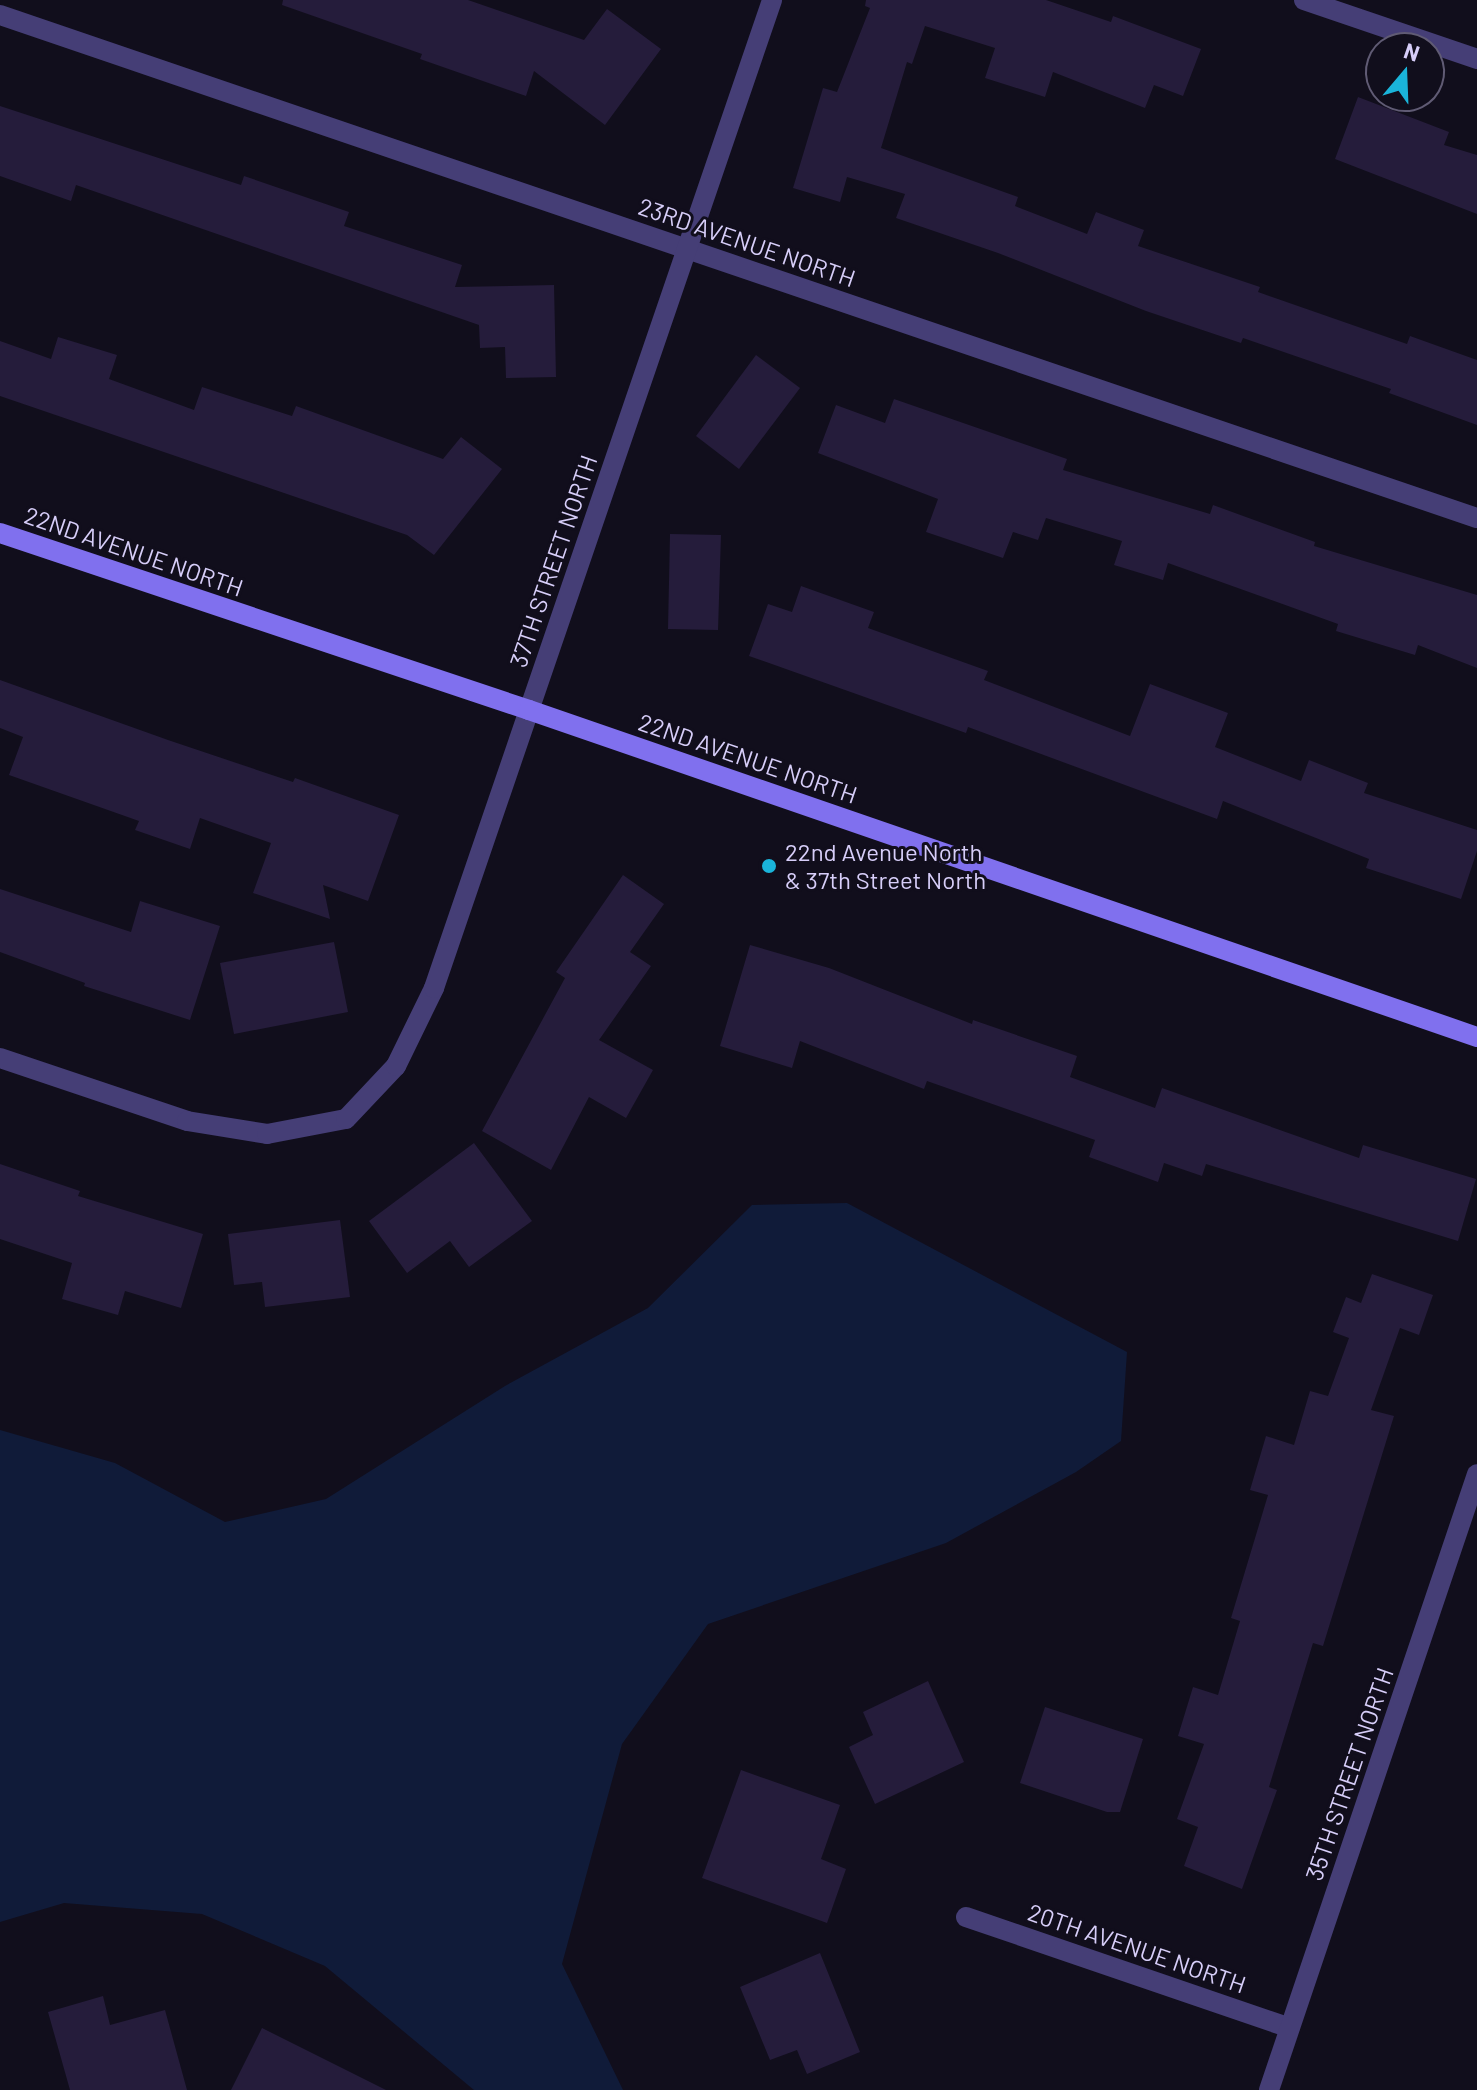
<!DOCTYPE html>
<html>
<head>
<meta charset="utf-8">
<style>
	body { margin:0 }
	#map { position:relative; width:1477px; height:2090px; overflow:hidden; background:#110e1c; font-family:Barlow,sans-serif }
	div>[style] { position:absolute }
	.water>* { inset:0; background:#101b39 }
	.building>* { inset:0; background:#251c3b }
	.street>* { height:20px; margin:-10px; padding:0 10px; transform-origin:10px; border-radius:10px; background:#453e76 }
	.secondary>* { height:20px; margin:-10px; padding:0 10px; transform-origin:10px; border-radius:10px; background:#8070ee }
	.dots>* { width:22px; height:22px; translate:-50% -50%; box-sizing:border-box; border:4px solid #110e1c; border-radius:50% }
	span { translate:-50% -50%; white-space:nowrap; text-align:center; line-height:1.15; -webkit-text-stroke:6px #110e1c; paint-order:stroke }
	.street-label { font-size:24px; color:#d7cef9 }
	.poi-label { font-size:24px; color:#d7cef9 }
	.left { translate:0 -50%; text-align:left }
	.north { position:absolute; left:1365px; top:32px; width:80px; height:80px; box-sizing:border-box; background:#110e1c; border:2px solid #605b74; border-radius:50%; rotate:19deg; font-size:22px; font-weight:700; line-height:32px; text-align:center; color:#d7cef9 }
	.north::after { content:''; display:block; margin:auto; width:28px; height:36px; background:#1ab4da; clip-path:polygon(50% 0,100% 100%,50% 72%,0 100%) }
</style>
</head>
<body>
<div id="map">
	<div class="water">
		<i style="clip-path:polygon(847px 1203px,1127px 1352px,1121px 1441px,1076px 1472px,946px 1543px,708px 1624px,622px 1744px,562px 1964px,623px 2090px,474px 2090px,325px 1966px,202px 1914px,64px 1903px,0 1922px,0 1430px,115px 1463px,225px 1522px,326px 1499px,505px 1386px,648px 1308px,752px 1205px)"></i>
	</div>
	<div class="building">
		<i style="clip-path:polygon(283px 0,468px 0,584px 40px,607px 9px,661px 49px,605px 125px,534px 71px,526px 96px,420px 59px,422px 54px,282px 5px)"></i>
		<i style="clip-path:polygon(866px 0,1046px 0,1111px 22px,1113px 16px,1201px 49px,1183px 96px,1154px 85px,1145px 108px,1053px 72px,1045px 97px,985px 78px,995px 48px,925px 26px,912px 64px,907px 62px,881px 148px,1018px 197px,1015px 206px,1087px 234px,1096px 212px,1144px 230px,1138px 246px,1260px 287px,1258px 292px,1407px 344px,1410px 336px,1477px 360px,1477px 425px,1389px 393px,1391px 389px,1243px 338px,1241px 343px,1146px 311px,998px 253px,896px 218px,905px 194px,847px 177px,840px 202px,793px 188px,823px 88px,837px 92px,870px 8px,865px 6px)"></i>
		<i style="clip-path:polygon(1358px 97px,1449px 132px,1444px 145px,1477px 155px,1477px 214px,1335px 159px)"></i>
		<i style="clip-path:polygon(0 106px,241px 185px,244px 176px,349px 212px,344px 226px,462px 265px,455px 287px,554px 285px,556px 377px,506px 378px,505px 347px,480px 348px,479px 325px,76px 185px,71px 201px,0 176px)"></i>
		<i style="clip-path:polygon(58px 337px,117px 355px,109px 379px,194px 410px,202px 387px,292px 416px,296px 406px,443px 459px,461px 437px,502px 469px,434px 555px,407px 535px,0 396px,0 341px,51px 359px)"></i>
		<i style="clip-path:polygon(756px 355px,800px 388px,739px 469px,696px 436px)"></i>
		<i style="clip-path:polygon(894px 399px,1067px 459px,1063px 470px,1210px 514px,1213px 505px,1315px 542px,1314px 546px,1477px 595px,1477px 668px,1418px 645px,1415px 655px,1336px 631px,1338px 624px,1168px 563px,1163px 580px,1114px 565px,1122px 541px,1046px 518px,1038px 540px,1013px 532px,1003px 558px,926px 532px,938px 499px,818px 453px,836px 405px,885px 423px)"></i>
		<i style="clip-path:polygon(670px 534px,721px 535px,718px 630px,668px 629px)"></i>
		<i style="clip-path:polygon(801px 586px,874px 612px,868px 628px,988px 671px,984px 680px,1130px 736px,1150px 684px,1228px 713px,1215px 747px,1301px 781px,1309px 760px,1368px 783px,1364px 793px,1477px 830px,1477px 851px,1461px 899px,1366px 868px,1369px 859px,1223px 801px,1217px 819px,968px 727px,966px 733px,749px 656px,768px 604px,792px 612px)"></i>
		<i style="clip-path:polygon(0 680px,168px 740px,293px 782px,295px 778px,399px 815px,368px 901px,323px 885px,330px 919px,253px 893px,271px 843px,200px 818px,190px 849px,135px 830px,139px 821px,9px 775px,23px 737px,0 728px)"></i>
		<i style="clip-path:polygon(623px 875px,664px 904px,630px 952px,651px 966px,599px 1040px,653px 1070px,626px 1118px,589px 1097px,551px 1170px,482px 1131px,565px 978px,556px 972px)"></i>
		<i style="clip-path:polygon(0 889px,131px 932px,140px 901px,220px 926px,190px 1020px,84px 986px,85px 983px,0 952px)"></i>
		<i style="clip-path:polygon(334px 942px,348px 1012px,234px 1034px,220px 963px)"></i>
		<i style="clip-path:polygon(750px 945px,829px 968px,972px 1024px,973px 1020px,1077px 1056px,1070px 1077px,1155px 1108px,1162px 1088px,1359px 1158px,1363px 1145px,1476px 1179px,1458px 1241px,1206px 1164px,1202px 1176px,1164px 1163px,1158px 1182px,1089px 1157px,1095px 1140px,927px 1081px,924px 1089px,800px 1041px,792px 1068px,720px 1046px)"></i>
		<i style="clip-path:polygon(474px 1143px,532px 1221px,469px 1267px,450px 1241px,407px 1273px,369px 1221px)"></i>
		<i style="clip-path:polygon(0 1164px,80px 1191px,78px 1196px,203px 1234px,181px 1308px,125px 1291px,118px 1315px,62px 1299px,72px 1263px,0 1239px)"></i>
		<i style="clip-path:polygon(340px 1220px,350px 1297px,265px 1307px,262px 1282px,234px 1285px,228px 1234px)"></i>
		<i style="clip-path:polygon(1372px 1274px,1433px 1295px,1419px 1335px,1400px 1328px,1371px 1410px,1394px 1416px,1323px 1646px,1313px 1643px,1269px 1787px,1277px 1790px,1242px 1889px,1184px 1866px,1198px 1827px,1177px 1819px,1204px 1744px,1178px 1736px,1193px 1687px,1218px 1695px,1240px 1621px,1231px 1618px,1268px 1495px,1250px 1490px,1266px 1436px,1294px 1445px,1310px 1391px,1328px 1396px,1349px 1338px,1333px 1332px,1346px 1297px,1361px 1303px)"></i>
		<i style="clip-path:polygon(928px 1681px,964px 1762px,875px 1804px,849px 1747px,873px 1735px,863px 1712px)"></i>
		<i style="clip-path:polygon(1045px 1707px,1143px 1739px,1120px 1812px,1107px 1812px,1020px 1783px)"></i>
		<i style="clip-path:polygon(741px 1770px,840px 1805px,821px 1859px,846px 1869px,827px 1923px,702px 1878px)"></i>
		<i style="clip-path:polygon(820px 1953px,860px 2052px,807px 2074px,797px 2050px,770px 2060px,740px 1987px)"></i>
		<i style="clip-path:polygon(103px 1996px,110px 2025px,165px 2010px,187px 2090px,70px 2090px,48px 2012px)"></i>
		<i style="clip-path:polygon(262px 2028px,386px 2090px,231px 2090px)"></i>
	</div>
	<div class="street">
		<i style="left:1304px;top:0;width:183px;rotate:18.8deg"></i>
		<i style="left:0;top:15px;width:1560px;rotate:18.81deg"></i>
		<i style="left:0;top:1058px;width:197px;rotate:18.6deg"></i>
		<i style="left:187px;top:1121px;width:81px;rotate:9.2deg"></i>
		<i style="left:267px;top:1134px;width:80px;rotate:-10.8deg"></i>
		<i style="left:346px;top:1119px;width:73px;rotate:-46.7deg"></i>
		<i style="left:396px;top:1066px;width:87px;rotate:-64deg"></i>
		<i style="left:434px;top:988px;width:1044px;rotate:-71.11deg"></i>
		<i style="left:966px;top:1917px;width:342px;rotate:18.9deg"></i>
		<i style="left:1269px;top:2090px;width:650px;rotate:-71.34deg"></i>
	</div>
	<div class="secondary">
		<i style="left:0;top:533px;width:558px;rotate:18.5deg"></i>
		<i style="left:529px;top:710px;width:1003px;rotate:19.03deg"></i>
	</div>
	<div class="dots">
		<i style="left:769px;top:866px;background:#1ab4da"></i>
	</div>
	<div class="street-label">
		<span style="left:747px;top:242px;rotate:19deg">23RD AVENUE NORTH</span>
		<span style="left:134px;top:551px;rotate:19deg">22ND AVENUE NORTH</span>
		<span style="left:553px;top:561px;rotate:-71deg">37TH STREET NORTH</span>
		<span style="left:748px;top:758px;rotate:19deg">22ND AVENUE NORTH</span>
		<span style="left:1349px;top:1774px;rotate:-71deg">35TH STREET NORTH</span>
		<span style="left:1137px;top:1948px;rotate:19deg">20TH AVENUE NORTH</span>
	</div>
	<div class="poi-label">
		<span class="left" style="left:785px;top:866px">22nd Avenue North<br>&amp; 37th Street North</span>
	</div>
	<div class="north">N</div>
</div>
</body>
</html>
